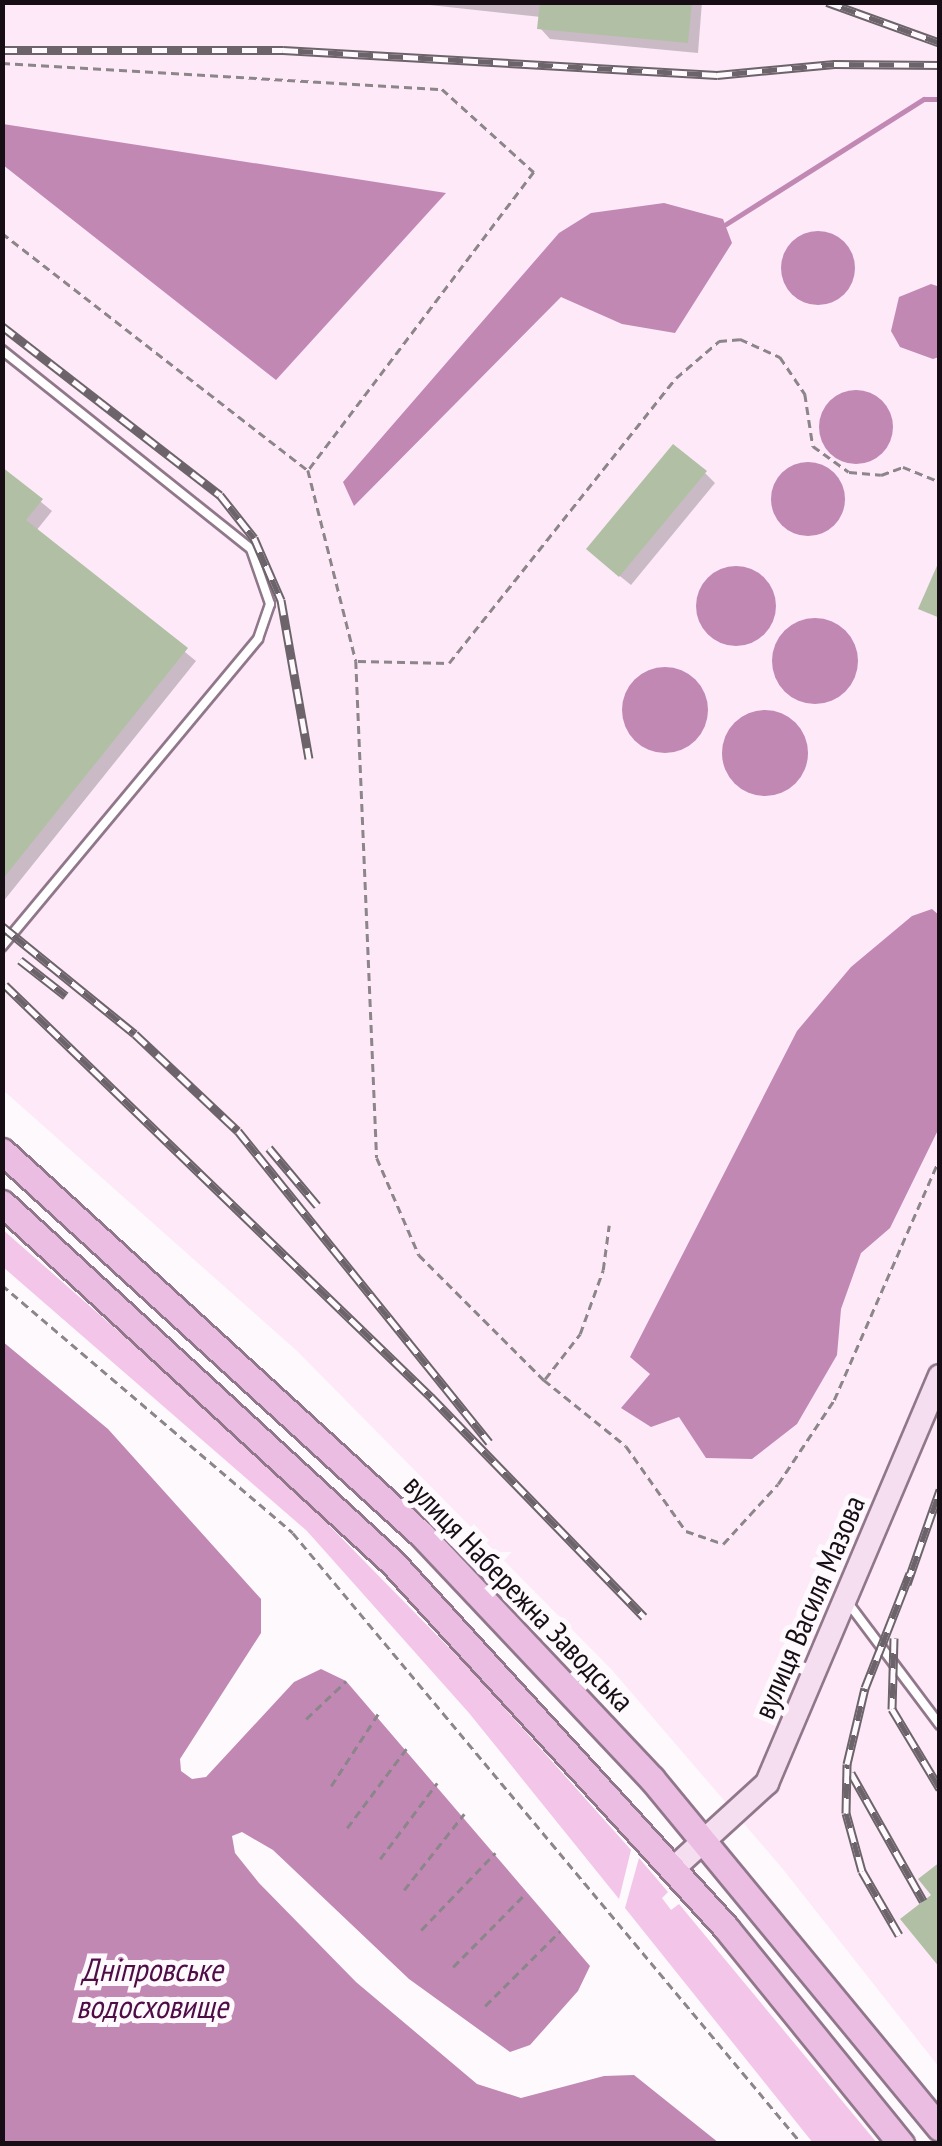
<!DOCTYPE html>
<html>
<head>
<meta charset="utf-8">
<style>
	body { margin:0 }
	#map { position:relative; width:942px; height:2146px; overflow:hidden; background:#fef9fd; font-family:"PT Sans Narrow",sans-serif }
	div>[style] { position:absolute }
	.built>* { inset:0; background:#fde9f8 }
	.green>* { inset:0; background:#f3c5e8 }
	.water>* { inset:0; background:#c088b3 }
	.round { border-radius:50% }
	.shadow>* { inset:0; background:#0003 }
	.stream>* { height:5px; margin:-2.5px; padding:0 2.5px; transform-origin:2.5px; border-radius:2.5px; background:#c088b3 }
	.building>* { inset:0; background:#b1c0a5 }
	.path>* { height:2.5px; margin-top:-1.25px; transform-origin:0; background:repeating-linear-gradient(90deg,#8c858a 0 8px,transparent 0 13px) }
	.roads { filter:drop-shadow(2px 0 #90778a) drop-shadow(-2px 0 #90778a) drop-shadow(0 2px #90778a) drop-shadow(0 -2px #90778a) }
	.lane>* { height:8px; margin:-4px; padding:0 4px; transform-origin:4px; border-radius:4px; background:#fff }
	.secondary>* { height:22px; margin:-11px; padding:0 11px; transform-origin:11px; border-radius:11px; background:#f6def1 }
	.primary>* { height:25px; margin:-12.5px; padding:0 12.5px; transform-origin:12.5px; border-radius:12.5px; background:#ecbde3 }
	.rail>* { height:9px; margin-top:-4.5px; transform-origin:0; background:repeating-linear-gradient(90deg,#fef9fd 0 15px,#6c646a 0 30px); box-sizing:border-box; border-block:2px solid #6c646a }
	span { translate:-50% -50%; white-space:nowrap; text-align:center; line-height:1.15; -webkit-text-stroke:10px #fef9fd; paint-order:stroke }
	.street-label { font-size:30px; color:#170e15 }
	.water-label { font-size:32px; color:#4f0c46; font-style:italic }
	.frame { position:absolute; inset:0; border:5px solid #170e15; pointer-events:none }
</style>
</head>
<body>
<div id="map">
	<div class="built">
		<i style="clip-path:polygon(3px 3px,939px 3px,939px 2067px,782px 1868px,612px 1670px,297px 1351px,3px 1090px)"></i>
	</div>
	<div class="green">
		<i style="clip-path:polygon(2px 1229px,265px 1460px,468px 1667px,631px 1850px,619px 1899px,469px 1713px,307px 1531px,3px 1267px)"></i>
		<i style="clip-path:polygon(639px 1858px,668px 1892px,662px 1898px,671px 1910px,679px 1904px,877px 2143px,813px 2143px,625px 1908px)"></i>
	</div>
	<div class="water">
		<i style="clip-path:polygon(2px 124px,3px 124px,446px 193px,276px 380px,3px 165px)"></i>
		<i style="clip-path:polygon(664px 203px,723px 219px,732px 243px,675px 333px,622px 324px,561px 297px,354px 506px,343px 482px,559px 233px,591px 213px)"></i>
		<i class="round" style="left:781px;top:231px;width:74px;height:74px"></i>
		<i style="clip-path:polygon(931px 284px,940px 287px,939px 357px,933px 359px,900px 347px,891px 331px,899px 297px)"></i>
		<i class="round" style="left:819px;top:390px;width:74px;height:74px"></i>
		<i class="round" style="left:771px;top:462px;width:74px;height:74px"></i>
		<i class="round" style="left:696px;top:566px;width:80px;height:80px"></i>
		<i class="round" style="left:772px;top:618px;width:86px;height:86px"></i>
		<i class="round" style="left:622px;top:667px;width:86px;height:86px"></i>
		<i class="round" style="left:722px;top:710px;width:86px;height:86px"></i>
		<i style="clip-path:polygon(932px 909px,940px 916px,939px 1128px,890px 1228px,861px 1253px,841px 1309px,837px 1355px,797px 1424px,752px 1459px,706px 1458px,679px 1417px,651px 1427px,621px 1408px,650px 1374px,630px 1357px,797px 1031px,851px 967px,912px 916px)"></i>
		<i style="clip-path:polygon(2px 1341px,108px 1429px,261px 1599px,261px 1633px,180px 1759px,181px 1771px,192px 1779px,206px 1777px,294px 1682px,321px 1669px,346px 1681px,590px 1966px,578px 1991px,530px 2045px,510px 2052px,409px 1979px,273px 1850px,242px 1832px,232px 1836px,235px 1853px,259px 1883px,356px 1982px,477px 2084px,521px 2098px,604px 2076px,634px 2075px,719px 2143px,3px 2143px)"></i>
	</div>
	<div class="shadow">
		<i style="clip-path:polygon(402px 2px,702px 2px,698px 53px,550px 39px,540px 28px,541px 17px)"></i>
		<i style="clip-path:polygon(2px 470px,52px 511px,36px 531px,196px 661px,2px 903px)"></i>
		<i style="clip-path:polygon(705px 473px,715px 483px,631px 585px,600px 560px)"></i>
	</div>
	<div class="stream">
		<i style="left:726px;top:224px;width:234px;rotate:-32.3deg"></i>
		<i style="left:924px;top:99px;width:16px"></i>
	</div>
	<div class="building">
		<i style="clip-path:polygon(540px 2px,692px 2px,688px 43px,537px 29px)"></i>
		<i style="clip-path:polygon(673px 444px,707px 471px,619px 577px,586px 549px)"></i>
		<i style="clip-path:polygon(2px 467px,43px 499px,26px 520px,188px 648px,2px 880px)"></i>
		<i style="clip-path:polygon(940px 559px,940px 618px,918px 609px)"></i>
		<i style="clip-path:polygon(940px 1862px,940px 1968px,900px 1919px,931px 1895px,918px 1879px)"></i>
	</div>
	<div class="path">
		<i style="left:2px;top:63px;width:441px;rotate:3.4deg"></i>
		<i style="left:442px;top:89px;width:124px;rotate:42.1deg"></i>
		<i style="left:534px;top:172px;width:373px;rotate:127.1deg"></i>
		<i style="left:2px;top:233px;width:387px;rotate:37.8deg"></i>
		<i style="left:308px;top:470px;width:197px;rotate:75.9deg"></i>
		<i style="left:356px;top:661px;width:497px;rotate:87.6deg"></i>
		<i style="left:377px;top:1158px;width:106px;rotate:66.6deg"></i>
		<i style="left:419px;top:1255px;width:177px;rotate:45deg"></i>
		<i style="left:544px;top:1380px;width:105px;rotate:38.8deg"></i>
		<i style="left:626px;top:1446px;width:104px;rotate:54.8deg"></i>
		<i style="left:686px;top:1531px;width:39px;rotate:19deg"></i>
		<i style="left:723px;top:1544px;width:81px;rotate:-47.5deg"></i>
		<i style="left:778px;top:1484px;width:101px;rotate:-56.3deg"></i>
		<i style="left:834px;top:1400px;width:265px;rotate:-66.4deg"></i>
		<i style="left:358px;top:661px;width:91px;rotate:1.3deg"></i>
		<i style="left:449px;top:663px;width:364px;rotate:-51.5deg"></i>
		<i style="left:676px;top:378px;width:57px;rotate:-40.7deg"></i>
		<i style="left:719px;top:341px;width:21px;rotate:-5deg"></i>
		<i style="left:740px;top:339px;width:44px;rotate:24.2deg"></i>
		<i style="left:780px;top:357px;width:45px;rotate:56deg"></i>
		<i style="left:805px;top:394px;width:53px;rotate:81.3deg"></i>
		<i style="left:813px;top:446px;width:44px;rotate:35.8deg"></i>
		<i style="left:849px;top:472px;width:32px;rotate:5deg"></i>
		<i style="left:881px;top:475px;width:23px;rotate:-20deg"></i>
		<i style="left:903px;top:467px;width:40px;rotate:22deg"></i>
		<i style="left:2px;top:1285px;width:382px;rotate:40.4deg"></i>
		<i style="left:293px;top:1533px;width:795px;rotate:50.2deg"></i>
		<i style="left:545px;top:1379px;width:57px;rotate:-52.1deg"></i>
		<i style="left:580px;top:1334px;width:68px;rotate:-70.2deg"></i>
		<i style="left:603px;top:1270px;width:45px;rotate:-82.4deg"></i>
		<i style="left:306px;top:1719px;width:55px;rotate:-43.5deg"></i>
		<i style="left:331px;top:1786px;width:86px;rotate:-56.9deg"></i>
		<i style="left:347px;top:1828px;width:99px;rotate:-53.2deg"></i>
		<i style="left:380px;top:1859px;width:95px;rotate:-53.1deg"></i>
		<i style="left:404px;top:1890px;width:97px;rotate:-51.7deg"></i>
		<i style="left:421px;top:1930px;width:107px;rotate:-46.1deg"></i>
		<i style="left:453px;top:1967px;width:103px;rotate:-45.4deg"></i>
		<i style="left:485px;top:2006px;width:106px;rotate:-45deg"></i>
	</div>
	<div class="roads">
		<div class="lane">
			<i style="left:2px;top:350px;width:319px;rotate:38.6deg"></i>
			<i style="left:251px;top:549px;width:58px;rotate:70.9deg"></i>
			<i style="left:270px;top:604px;width:37px;rotate:109deg"></i>
			<i style="left:258px;top:639px;width:400px;rotate:129.8deg"></i>
			<i style="left:849px;top:1604px;width:151px;rotate:53.1deg"></i>
		</div>
		<div class="secondary">
			<i style="left:674px;top:1868px;width:126px;rotate:-42.4deg"></i>
			<i style="left:767px;top:1783px;width:442px;rotate:-67deg"></i>
		</div>
		<div class="primary">
			<i style="left:2px;top:1151px;width:569px;rotate:42.44deg"></i>
			<i style="left:422px;top:1535px;width:335px;rotate:46.7deg"></i>
			<i style="left:652px;top:1779px;width:452px;rotate:50.5deg"></i>
			<i style="left:2px;top:1203px;width:531px;rotate:42.64deg"></i>
			<i style="left:393px;top:1563px;width:495px;rotate:47.6deg"></i>
			<i style="left:727px;top:1929px;width:277px;rotate:51deg"></i>
		</div>
	</div>
	<div class="rail">
		<i style="left:827px;top:2px;width:120px;rotate:19.9deg"></i>
		<i style="left:2px;top:50px;width:281px"></i>
		<i style="left:283px;top:50px;width:435px;rotate:3.3deg"></i>
		<i style="left:717px;top:75px;width:118px;rotate:-5.4deg"></i>
		<i style="left:834px;top:64px;width:106px;rotate:0.5deg"></i>
		<i style="left:2px;top:326px;width:276px;rotate:37.8deg"></i>
		<i style="left:220px;top:495px;width:55px;rotate:51.7deg"></i>
		<i style="left:254px;top:538px;width:68px;rotate:66.5deg"></i>
		<i style="left:281px;top:600px;width:161px;rotate:80deg"></i>
		<i style="left:2px;top:926px;width:171px;rotate:39.1deg"></i>
		<i style="left:135px;top:1034px;width:141px;rotate:43.3deg"></i>
		<i style="left:238px;top:1131px;width:400px;rotate:51.1deg"></i>
		<i style="left:20px;top:960px;width:58px;rotate:38deg"></i>
		<i style="left:5px;top:985px;width:593px;rotate:44.04deg"></i>
		<i style="left:431px;top:1397px;width:306px;rotate:45.9deg"></i>
		<i style="left:269px;top:1148px;width:75px;rotate:49.9deg"></i>
		<i style="left:907px;top:1584px;width:100px;rotate:-70.7deg"></i>
		<i style="left:894px;top:1638px;width:71px;rotate:91.6deg"></i>
		<i style="left:892px;top:1709px;width:93px;rotate:59deg"></i>
		<i style="left:851px;top:1773px;width:147px;rotate:60.6deg"></i>
		<i style="left:899px;top:1935px;width:74px;rotate:-120deg"></i>
		<i style="left:862px;top:1871px;width:60px;rotate:-105.4deg"></i>
		<i style="left:846px;top:1813px;width:49px;rotate:-88.8deg"></i>
		<i style="left:847px;top:1764px;width:78px;rotate:-76.7deg"></i>
		<i style="left:865px;top:1688px;width:123px;rotate:-68.6deg"></i>
	</div>
	<div class="street-label">
		<span style="left:519px;top:1593px;rotate:46deg">вулиця Набережна Заводська</span>
		<span style="left:809px;top:1607px;rotate:-67deg">вулиця Василя Мазова</span>
	</div>
	<div class="water-label">
		<span style="left:152px;top:1988px">Дніпровське<br>водосховище</span>
	</div>
	<div class="frame"></div>
</div>
</body>
</html>
